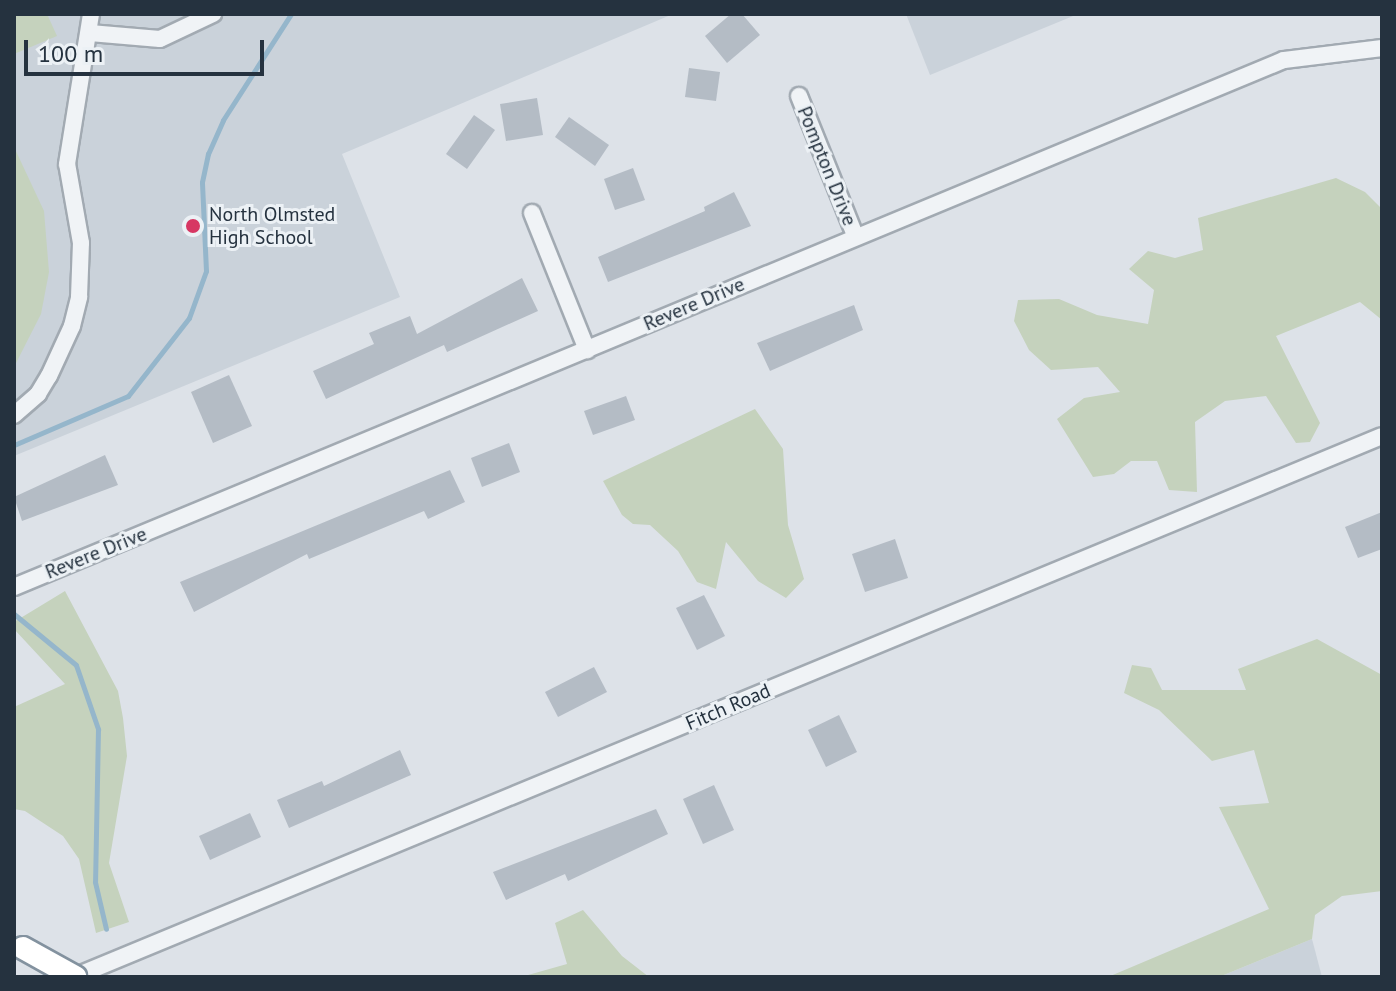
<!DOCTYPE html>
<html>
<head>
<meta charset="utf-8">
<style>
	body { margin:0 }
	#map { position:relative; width:1396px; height:991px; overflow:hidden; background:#dde2e8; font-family:"PT Sans",sans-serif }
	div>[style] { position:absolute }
	.built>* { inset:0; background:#cad2da }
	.green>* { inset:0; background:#c5d2bd }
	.stream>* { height:5px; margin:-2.5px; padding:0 2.5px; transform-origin:2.5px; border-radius:2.5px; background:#95b6cb }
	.building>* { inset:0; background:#b4bcc5 }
	.roads { filter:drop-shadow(2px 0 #a2aab2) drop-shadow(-2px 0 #a2aab2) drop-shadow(0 2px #a2aab2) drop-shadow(0 -2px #a2aab2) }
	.minor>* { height:16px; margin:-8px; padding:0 8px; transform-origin:8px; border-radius:8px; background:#f0f3f6 }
	.bridges { filter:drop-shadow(2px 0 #83929f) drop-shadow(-2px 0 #83929f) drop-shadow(0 2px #83929f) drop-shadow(0 -2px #83929f) }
	.highway-bridge>* { height:22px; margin:-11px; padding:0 11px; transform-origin:11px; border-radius:11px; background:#fff }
	.dots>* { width:22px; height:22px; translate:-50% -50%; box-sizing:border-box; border:4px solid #ecf1f5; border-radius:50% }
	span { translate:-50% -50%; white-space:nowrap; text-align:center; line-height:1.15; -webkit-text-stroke:6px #ecf1f5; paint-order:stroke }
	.street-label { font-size:20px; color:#25323f }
	.poi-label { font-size:20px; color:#25323f }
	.left { translate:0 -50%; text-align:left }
	.frame { position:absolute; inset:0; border:16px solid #25323f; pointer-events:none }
	.scale { position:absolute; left:24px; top:40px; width:240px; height:36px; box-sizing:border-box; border:4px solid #25323f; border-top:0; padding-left:10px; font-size:24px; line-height:28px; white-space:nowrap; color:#25323f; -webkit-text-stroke:6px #ecf1f5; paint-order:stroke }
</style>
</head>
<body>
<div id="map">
	<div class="built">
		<i style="clip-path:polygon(14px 14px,673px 14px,342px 154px,400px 297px,14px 456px)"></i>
		<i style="clip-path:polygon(906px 14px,1078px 14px,930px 75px)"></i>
		<i style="clip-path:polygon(1312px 939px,1322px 977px,1219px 977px)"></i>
	</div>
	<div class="green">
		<i style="clip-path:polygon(14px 14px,47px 14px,57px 36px,14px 54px)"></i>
		<i style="clip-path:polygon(14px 147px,44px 211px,49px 272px,41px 314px,14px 367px)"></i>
		<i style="clip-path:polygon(1336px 178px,1365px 192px,1382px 209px,1382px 320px,1360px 302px,1276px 336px,1320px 423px,1310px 442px,1296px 443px,1266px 396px,1225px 401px,1195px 422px,1197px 492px,1169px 490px,1157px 461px,1131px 461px,1114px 474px,1093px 477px,1057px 419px,1084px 398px,1120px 392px,1098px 367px,1051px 370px,1029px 350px,1014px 321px,1018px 300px,1059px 299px,1097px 315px,1148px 324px,1154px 290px,1129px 269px,1148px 251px,1175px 258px,1203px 250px,1198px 218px)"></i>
		<i style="clip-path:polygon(755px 409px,783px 449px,788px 525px,804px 579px,786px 598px,758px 581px,726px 542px,716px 589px,697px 582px,678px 551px,650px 525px,633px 524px,622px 515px,603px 481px)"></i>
		<i style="clip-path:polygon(65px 591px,118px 691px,123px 718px,127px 756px,109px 863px,129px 922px,96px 933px,79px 859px,63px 836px,25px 811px,14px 809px,14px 707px,65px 684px,14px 629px,14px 622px)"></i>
		<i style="clip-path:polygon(1317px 639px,1382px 675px,1382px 891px,1342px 896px,1315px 915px,1312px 939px,1219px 977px,1108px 977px,1269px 909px,1219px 807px,1269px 803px,1254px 750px,1212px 761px,1159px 710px,1124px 693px,1132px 665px,1151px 668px,1162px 690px,1246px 690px,1238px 669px)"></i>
		<i style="clip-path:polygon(583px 910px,622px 956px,649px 977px,521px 977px,567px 964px,555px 923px)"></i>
	</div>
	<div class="stream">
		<i style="left:14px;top:445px;width:124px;rotate:-23.3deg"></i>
		<i style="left:128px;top:396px;width:99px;rotate:-52deg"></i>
		<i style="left:189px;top:318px;width:50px;rotate:-70.1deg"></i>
		<i style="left:206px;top:271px;width:89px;rotate:-92.6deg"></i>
		<i style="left:202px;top:182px;width:29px;rotate:-78deg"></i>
		<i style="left:208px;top:154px;width:37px;rotate:-66deg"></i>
		<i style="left:223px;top:120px;width:126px;rotate:-57.3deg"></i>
		<i style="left:14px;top:614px;width:80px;rotate:39.4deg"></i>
		<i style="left:76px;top:665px;width:68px;rotate:71deg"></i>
		<i style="left:98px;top:729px;width:153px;rotate:91.1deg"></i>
		<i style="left:95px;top:882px;width:48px;rotate:76.8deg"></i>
	</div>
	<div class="building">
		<i style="clip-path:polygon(731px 14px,742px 14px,760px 35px,727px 63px,705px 36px)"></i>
		<i style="clip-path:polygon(689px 68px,720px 72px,716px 101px,685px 97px)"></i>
		<i style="clip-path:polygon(537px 98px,543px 135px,506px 141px,500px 104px)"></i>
		<i style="clip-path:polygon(474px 115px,495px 130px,467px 169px,446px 154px)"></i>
		<i style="clip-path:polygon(569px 117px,609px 145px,595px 166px,555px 137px)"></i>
		<i style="clip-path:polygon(633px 168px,645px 200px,615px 210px,604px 179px)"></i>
		<i style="clip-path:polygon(734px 192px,751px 226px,608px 282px,598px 257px,705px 211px,704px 207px)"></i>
		<i style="clip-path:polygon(522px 278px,538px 311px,447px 352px,444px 345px,326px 399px,313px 371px,374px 344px,369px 333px,410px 316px,417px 334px)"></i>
		<i style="clip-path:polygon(854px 305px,863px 330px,770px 371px,757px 343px)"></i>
		<i style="clip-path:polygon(229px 375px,252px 426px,213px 443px,191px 392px)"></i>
		<i style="clip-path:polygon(626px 396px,635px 420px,593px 435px,584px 411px)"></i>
		<i style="clip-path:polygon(509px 443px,520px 472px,482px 487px,471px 458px)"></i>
		<i style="clip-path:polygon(105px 455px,118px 485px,22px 521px,14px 497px)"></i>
		<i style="clip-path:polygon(450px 470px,465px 502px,428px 519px,424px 511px,309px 559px,307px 554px,194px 612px,180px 582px)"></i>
		<i style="clip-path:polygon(1382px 512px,1382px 549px,1358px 558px,1345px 527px)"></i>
		<i style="clip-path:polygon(895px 539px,908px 578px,865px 592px,852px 554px)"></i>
		<i style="clip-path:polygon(704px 595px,725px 636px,697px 650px,676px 608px)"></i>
		<i style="clip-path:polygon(594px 667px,607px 692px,558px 717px,545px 692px)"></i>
		<i style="clip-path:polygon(839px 715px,857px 752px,826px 767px,808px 730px)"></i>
		<i style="clip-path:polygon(400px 750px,411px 775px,289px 828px,277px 800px,322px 781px,324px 786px)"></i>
		<i style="clip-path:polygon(714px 785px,734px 830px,703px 844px,683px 799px)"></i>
		<i style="clip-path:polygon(656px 809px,668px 834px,568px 881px,565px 874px,506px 900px,493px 872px)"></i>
		<i style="clip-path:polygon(250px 813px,261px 837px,210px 860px,199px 836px)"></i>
	</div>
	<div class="roads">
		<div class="minor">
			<i style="left:90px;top:33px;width:70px;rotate:4.9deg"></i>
			<i style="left:160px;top:39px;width:59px;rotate:-25.3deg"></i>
			<i style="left:799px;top:96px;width:150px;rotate:68.1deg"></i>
			<i style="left:532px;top:213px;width:148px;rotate:68.1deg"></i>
			<i style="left:14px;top:415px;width:32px;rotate:-41deg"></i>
			<i style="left:38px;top:394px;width:21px;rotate:-59deg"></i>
			<i style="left:49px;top:376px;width:55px;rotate:-65.3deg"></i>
			<i style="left:72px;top:326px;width:30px;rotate:-76deg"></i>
			<i style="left:79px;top:297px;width:54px;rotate:-87.9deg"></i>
			<i style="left:81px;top:243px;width:80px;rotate:-100deg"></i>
			<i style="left:67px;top:164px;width:152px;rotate:-80.9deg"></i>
			<i style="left:14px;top:587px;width:1375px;rotate:-22.54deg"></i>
			<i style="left:1284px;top:60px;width:99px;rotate:-7deg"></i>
			<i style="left:74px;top:977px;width:1415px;rotate:-22.47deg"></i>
		</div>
	</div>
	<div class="bridges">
		<div class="highway-bridge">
			<i style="left:23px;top:948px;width:60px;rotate:29.1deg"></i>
		</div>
	</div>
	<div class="dots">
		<i style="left:193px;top:226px;background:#d73763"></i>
	</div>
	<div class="street-label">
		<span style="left:827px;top:166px;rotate:68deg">Pompton Drive</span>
		<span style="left:694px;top:304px;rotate:-23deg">Revere Drive</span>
		<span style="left:96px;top:553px;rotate:-22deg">Revere Drive</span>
		<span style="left:728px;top:707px;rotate:-23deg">Fitch Road</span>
	</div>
	<div class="poi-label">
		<span class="left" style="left:209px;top:226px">North Olmsted<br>High School</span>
	</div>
	<div class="frame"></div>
	<div class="scale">100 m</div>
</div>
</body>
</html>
